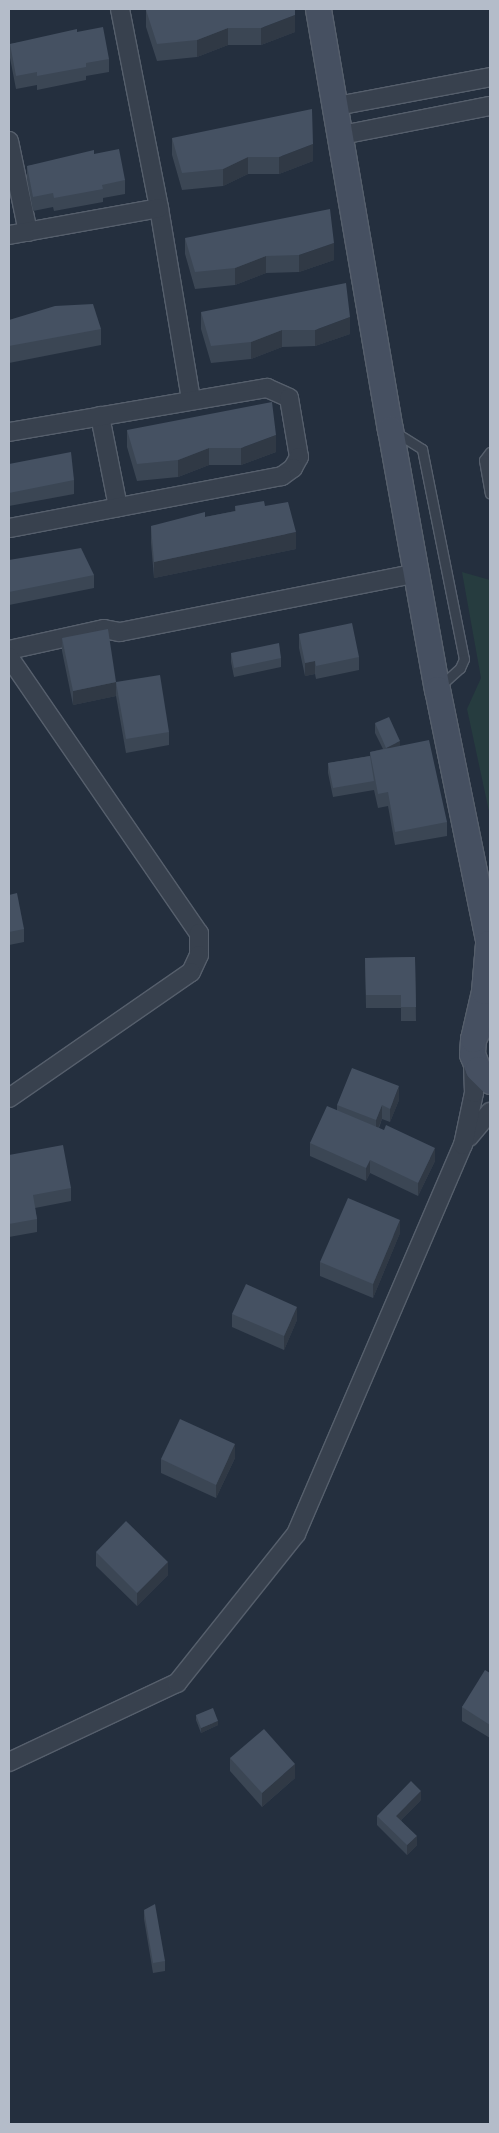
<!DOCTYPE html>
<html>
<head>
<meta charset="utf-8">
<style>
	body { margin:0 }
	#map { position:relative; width:499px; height:2133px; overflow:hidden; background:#242f3e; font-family:"Noto Sans",sans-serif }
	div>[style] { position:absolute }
	.green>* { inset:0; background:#263c3f }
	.roads { filter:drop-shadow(1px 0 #565f6c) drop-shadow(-1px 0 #565f6c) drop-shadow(0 1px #565f6c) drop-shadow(0 -1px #565f6c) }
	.lane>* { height:9px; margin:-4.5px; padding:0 4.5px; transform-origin:4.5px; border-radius:4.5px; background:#38414e }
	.street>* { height:18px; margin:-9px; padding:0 9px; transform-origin:9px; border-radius:9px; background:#38414e }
	.secondary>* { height:25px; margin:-12.5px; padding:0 12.5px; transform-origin:12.5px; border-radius:12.5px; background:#465061 }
	.wall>* { inset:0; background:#3b4654 }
	.shaded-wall>* { inset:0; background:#303945 }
	.building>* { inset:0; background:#455162 }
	span { translate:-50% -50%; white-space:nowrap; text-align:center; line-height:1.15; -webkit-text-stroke:4.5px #1d2633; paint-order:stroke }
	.frame { position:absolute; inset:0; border:10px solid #b4bcc9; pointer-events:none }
</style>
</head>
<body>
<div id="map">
	<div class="green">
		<i style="clip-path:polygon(462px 572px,490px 580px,490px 816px,467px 709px,481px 678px)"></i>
	</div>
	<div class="roads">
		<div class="lane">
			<i style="left:395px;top:432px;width:32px;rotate:32deg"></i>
			<i style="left:422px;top:449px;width:214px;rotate:78.7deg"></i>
			<i style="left:464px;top:659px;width:10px;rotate:114deg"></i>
			<i style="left:460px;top:668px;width:28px;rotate:138deg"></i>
			<i style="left:490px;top:452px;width:10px;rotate:127deg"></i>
			<i style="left:484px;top:460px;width:34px;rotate:80deg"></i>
		</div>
		<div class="street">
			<i style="left:120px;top:9px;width:203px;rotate:78.9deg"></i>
			<i style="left:159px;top:208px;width:194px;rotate:80.5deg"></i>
			<i style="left:337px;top:106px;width:156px;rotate:-10.7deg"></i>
			<i style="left:342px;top:135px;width:151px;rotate:-11.1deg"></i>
			<i style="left:9px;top:141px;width:93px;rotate:78.2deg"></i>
			<i style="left:9px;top:235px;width:152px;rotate:-10.2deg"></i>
			<i style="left:100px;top:416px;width:93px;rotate:78.8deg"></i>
			<i style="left:9px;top:432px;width:262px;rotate:-9.7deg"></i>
			<i style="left:267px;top:388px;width:24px;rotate:24deg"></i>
			<i style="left:289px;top:398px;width:60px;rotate:80.4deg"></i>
			<i style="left:299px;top:457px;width:13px;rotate:119deg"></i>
			<i style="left:293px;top:468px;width:14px;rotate:144deg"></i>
			<i style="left:282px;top:476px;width:278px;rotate:169.2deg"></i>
			<i style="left:9px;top:650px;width:97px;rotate:-12.5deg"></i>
			<i style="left:104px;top:629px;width:16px;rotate:11deg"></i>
			<i style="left:120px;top:632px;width:303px;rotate:-11.2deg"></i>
			<i style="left:9px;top:657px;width:335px;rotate:55.5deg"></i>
			<i style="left:199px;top:933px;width:22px;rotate:90deg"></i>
			<i style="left:199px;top:955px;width:19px;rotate:115deg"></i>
			<i style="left:191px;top:972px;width:221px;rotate:145.3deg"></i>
			<i style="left:469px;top:1137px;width:33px;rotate:-50deg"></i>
			<i style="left:9px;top:1762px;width:186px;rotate:-25.2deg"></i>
			<i style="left:177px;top:1683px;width:191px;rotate:-51.4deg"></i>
			<i style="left:296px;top:1534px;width:423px;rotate:-66.8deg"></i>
			<i style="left:463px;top:1145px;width:53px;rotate:-78.1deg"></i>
			<i style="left:474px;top:1093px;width:34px;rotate:-92deg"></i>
		</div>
		<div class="secondary">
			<i style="left:318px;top:9px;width:426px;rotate:80.3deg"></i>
			<i style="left:390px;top:429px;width:264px;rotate:79.8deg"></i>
			<i style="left:437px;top:689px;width:265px;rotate:78.5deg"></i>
			<i style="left:481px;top:1024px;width:17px;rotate:118deg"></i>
			<i style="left:473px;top:1039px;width:15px;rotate:94deg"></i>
			<i style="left:472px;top:1054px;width:16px;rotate:68deg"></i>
			<i style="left:478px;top:1069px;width:17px;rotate:45deg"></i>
			<i style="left:473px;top:1039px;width:49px;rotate:-77.1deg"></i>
			<i style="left:484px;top:991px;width:48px;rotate:-85.2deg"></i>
		</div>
	</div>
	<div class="wall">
		<i style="clip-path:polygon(146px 10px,295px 32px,261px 45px,228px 45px,197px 57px,157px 61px,146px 27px)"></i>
		<i style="clip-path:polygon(77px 32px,109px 59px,109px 72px,86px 76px,86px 80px,37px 90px,37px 85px,16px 89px,10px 58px,10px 44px)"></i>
		<i style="clip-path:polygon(172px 138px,313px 161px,279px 174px,248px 174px,223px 186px,182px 190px,172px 155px)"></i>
		<i style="clip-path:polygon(94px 154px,125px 180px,125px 194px,103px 198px,103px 202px,54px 211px,53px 207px,33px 211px,27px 179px,27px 166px)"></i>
		<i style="clip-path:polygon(185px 238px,334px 260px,299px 272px,266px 273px,235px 285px,195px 289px,185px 254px)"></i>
		<i style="clip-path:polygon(201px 312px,350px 334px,315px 346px,282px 347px,251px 359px,211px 363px,201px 329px)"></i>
		<i style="clip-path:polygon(9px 320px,101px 329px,101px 345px,9px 363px)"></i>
		<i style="clip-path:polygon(127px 430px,276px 452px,241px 465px,209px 465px,178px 477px,137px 481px,127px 447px)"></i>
		<i style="clip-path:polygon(9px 464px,74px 480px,74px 494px,9px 506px)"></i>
		<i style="clip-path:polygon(235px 506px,265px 506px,296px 549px,154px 578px,151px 543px,151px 526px,205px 517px,235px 511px)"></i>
		<i style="clip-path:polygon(9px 560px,94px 575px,94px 588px,9px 605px)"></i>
		<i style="clip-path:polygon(299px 634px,359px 657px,359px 670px,316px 679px,315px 674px,305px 676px,299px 648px)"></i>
		<i style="clip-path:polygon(62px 638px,116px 682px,169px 732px,169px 745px,126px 753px,116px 696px,73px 705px,62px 651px)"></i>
		<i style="clip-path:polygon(231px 653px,281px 658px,281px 667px,234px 677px,231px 662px)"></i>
		<i style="clip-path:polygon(375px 723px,400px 746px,447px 822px,447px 836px,395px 845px,388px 806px,378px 808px,374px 790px,333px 797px,328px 773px,328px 763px,370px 756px,370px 752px,383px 749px,375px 733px)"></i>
		<i style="clip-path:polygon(9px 895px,24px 929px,24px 942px,9px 945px)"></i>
		<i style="clip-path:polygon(415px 957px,416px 1021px,401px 1021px,401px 1008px,366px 1008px,365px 958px)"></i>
		<i style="clip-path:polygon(399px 1100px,390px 1122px,382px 1119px,379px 1128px,435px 1161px,418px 1196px,370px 1173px,366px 1181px,310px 1156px,310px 1143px,337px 1110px,337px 1105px)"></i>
		<i style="clip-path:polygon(9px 1155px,71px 1188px,71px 1201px,35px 1208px,37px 1219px,37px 1232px,9px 1237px)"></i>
		<i style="clip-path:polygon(400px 1233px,373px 1298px,320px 1276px,320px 1262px)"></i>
		<i style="clip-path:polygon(232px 1314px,297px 1320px,284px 1350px,232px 1327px)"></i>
		<i style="clip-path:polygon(235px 1458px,216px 1498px,161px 1473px,161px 1459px)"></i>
		<i style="clip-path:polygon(96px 1552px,168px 1575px,137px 1606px,96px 1566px)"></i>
		<i style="clip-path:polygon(490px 1673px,490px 1738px,462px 1721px,462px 1707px)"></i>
		<i style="clip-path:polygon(196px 1715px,218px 1725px,201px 1733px,196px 1720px)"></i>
		<i style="clip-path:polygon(230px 1758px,295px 1778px,262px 1807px,230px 1771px)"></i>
		<i style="clip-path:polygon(421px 1800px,401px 1820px,417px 1845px,407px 1855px,377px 1825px,377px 1816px)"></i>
		<i style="clip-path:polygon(144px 1910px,165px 1961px,165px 1971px,153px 1973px,144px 1919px)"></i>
	</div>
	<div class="shaded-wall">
		<i style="clip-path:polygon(295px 15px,295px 32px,261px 45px,261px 28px)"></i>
		<i style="clip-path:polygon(228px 28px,228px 45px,197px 57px,197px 40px)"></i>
		<i style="clip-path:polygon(313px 144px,313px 161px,279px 174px,279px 157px)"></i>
		<i style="clip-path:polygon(248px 157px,248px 174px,223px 186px,223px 169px)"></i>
		<i style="clip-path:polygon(334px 243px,334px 260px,299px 272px,299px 255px)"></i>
		<i style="clip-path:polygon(266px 256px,266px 273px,235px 285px,235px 268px)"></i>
		<i style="clip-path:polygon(350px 317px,350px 334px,315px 346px,315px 330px)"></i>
		<i style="clip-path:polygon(282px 330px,282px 347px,251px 359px,251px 342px)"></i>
		<i style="clip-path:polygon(276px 435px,276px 452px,241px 465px,241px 448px)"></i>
		<i style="clip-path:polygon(209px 448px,209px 465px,178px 477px,178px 460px)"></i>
		<i style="clip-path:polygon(296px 532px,296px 549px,154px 578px,154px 562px)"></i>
		<i style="clip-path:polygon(315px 661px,315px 674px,305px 676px,305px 663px)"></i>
		<i style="clip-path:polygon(116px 682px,116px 696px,73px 705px,73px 691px)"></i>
		<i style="clip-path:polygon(400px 741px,400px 751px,386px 748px)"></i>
		<i style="clip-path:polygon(399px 1086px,399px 1100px,390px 1122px,390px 1109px)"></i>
		<i style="clip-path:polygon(382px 1105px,382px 1119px,376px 1133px,376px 1120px)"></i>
		<i style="clip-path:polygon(435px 1148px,435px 1161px,418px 1196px,418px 1183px)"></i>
		<i style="clip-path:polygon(370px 1160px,370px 1173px,366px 1181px,366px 1168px)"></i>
		<i style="clip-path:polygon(400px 1220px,400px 1233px,373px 1298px,373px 1284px)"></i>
		<i style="clip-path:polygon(297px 1307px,297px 1320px,284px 1350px,284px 1336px)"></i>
		<i style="clip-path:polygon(235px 1444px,235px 1458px,216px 1498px,216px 1485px)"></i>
		<i style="clip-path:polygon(168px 1562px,168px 1575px,137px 1606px,137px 1593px)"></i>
		<i style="clip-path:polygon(218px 1721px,218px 1725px,201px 1733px,201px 1728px)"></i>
		<i style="clip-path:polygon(295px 1764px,295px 1778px,262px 1807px,262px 1793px)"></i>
		<i style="clip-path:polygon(421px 1791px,421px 1800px,396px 1825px,396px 1816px)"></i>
		<i style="clip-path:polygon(417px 1836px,417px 1845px,407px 1855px,407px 1845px)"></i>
	</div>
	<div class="building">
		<i style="clip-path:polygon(152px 9px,295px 9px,295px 15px,261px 28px,228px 28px,197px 40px,157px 44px,146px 10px)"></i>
		<i style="clip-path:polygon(103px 27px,109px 59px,86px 63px,86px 67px,37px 76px,37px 72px,16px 76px,10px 44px,77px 29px,77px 32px)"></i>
		<i style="clip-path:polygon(312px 109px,313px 144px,279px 157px,248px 157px,223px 169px,182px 173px,172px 138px)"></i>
		<i style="clip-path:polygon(119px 149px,125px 180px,102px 185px,103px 189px,54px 198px,53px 193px,33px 197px,27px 166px,94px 150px,94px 154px)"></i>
		<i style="clip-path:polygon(330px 209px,334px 243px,299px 255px,266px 256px,235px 268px,195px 272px,185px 238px)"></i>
		<i style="clip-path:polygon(346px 283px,350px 317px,315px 330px,282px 330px,251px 342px,211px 346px,201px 312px)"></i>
		<i style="clip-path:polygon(93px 304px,101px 329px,9px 346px,9px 320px,55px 306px)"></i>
		<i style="clip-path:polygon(272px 402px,276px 435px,241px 448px,209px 448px,178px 460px,137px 464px,127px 430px)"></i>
		<i style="clip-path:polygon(71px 452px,74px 480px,9px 493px,9px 464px)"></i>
		<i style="clip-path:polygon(264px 501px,265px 506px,288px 502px,296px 532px,154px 562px,151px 526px,205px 512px,205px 517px,236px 511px,235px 506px)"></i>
		<i style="clip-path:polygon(81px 548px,94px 575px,9px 592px,9px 560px)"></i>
		<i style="clip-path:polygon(352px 623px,359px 657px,316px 666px,315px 661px,305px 663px,299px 634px)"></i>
		<i style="clip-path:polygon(108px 629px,116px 682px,73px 691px,62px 638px)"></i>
		<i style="clip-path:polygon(279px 643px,281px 658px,234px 668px,231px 653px)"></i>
		<i style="clip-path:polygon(160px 675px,169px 732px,126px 739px,116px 682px)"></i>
		<i style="clip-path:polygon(389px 717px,400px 741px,386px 748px,375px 723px)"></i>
		<i style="clip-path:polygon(429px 740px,447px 822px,395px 832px,388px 792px,378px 794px,370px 752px)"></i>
		<i style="clip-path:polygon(370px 756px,374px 781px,333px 788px,328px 763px)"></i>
		<i style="clip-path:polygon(17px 893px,24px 929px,9px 932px,9px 895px)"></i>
		<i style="clip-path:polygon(415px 957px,416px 1007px,401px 1007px,401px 995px,366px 995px,365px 958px)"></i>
		<i style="clip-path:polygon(352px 1068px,399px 1086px,390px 1109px,382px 1105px,376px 1120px,337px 1105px)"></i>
		<i style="clip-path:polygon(327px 1106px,384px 1130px,386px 1125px,435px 1148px,418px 1183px,370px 1160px,366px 1168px,310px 1143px)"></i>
		<i style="clip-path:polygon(63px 1145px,71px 1188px,33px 1195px,37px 1219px,9px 1224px,9px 1155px)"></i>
		<i style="clip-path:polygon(348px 1198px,400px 1220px,373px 1284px,320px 1262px)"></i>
		<i style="clip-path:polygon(246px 1284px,297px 1307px,284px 1336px,232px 1314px)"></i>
		<i style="clip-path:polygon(180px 1419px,235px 1444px,216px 1485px,161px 1459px)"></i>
		<i style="clip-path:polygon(126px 1521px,168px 1562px,137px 1593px,96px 1552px)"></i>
		<i style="clip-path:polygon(485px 1670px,490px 1673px,490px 1725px,462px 1707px)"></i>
		<i style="clip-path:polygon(213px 1708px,218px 1721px,201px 1728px,196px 1715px)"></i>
		<i style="clip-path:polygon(264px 1729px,295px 1764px,262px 1793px,230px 1758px)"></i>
		<i style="clip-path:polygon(411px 1781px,421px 1791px,396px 1816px,417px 1836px,407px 1845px,377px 1816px)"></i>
		<i style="clip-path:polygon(155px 1904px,165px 1961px,153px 1963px,144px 1910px)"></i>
	</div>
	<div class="frame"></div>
</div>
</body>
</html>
